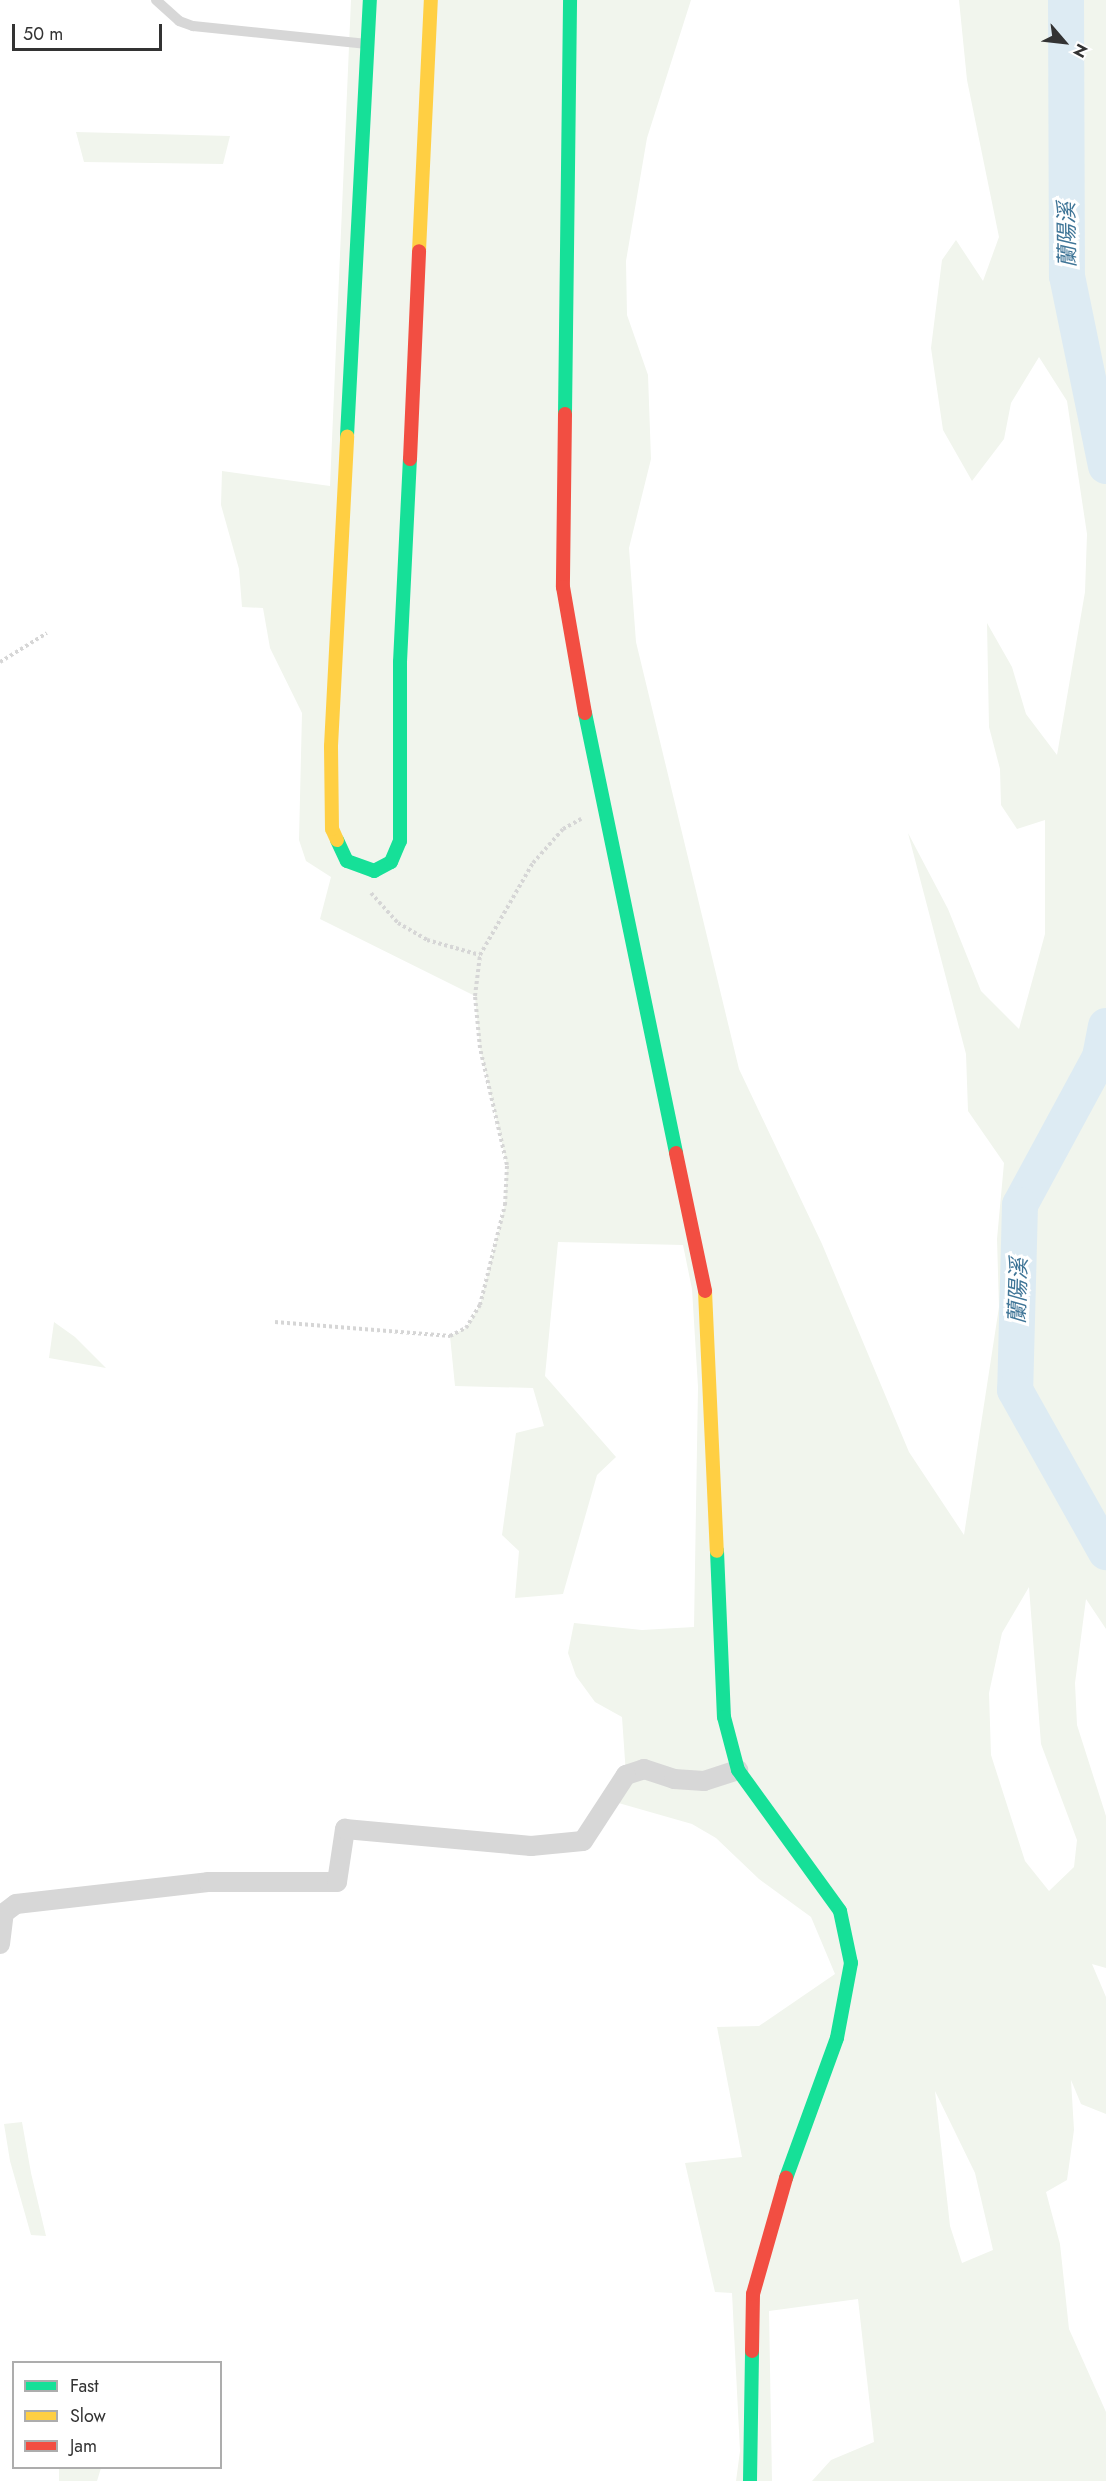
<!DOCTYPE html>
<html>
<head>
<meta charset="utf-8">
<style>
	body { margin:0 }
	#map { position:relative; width:1106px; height:2481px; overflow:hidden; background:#fff; font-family:Jost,"Noto Sans TC",sans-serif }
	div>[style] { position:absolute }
	.green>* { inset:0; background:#f1f5ed }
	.river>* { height:36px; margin:-18px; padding:0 18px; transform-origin:18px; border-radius:18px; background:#ddebf3 }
	.path>* { height:4px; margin-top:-2px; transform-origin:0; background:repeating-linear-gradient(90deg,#d6d6d6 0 3px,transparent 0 6px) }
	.lane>* { height:10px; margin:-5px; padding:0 5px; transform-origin:5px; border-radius:5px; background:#d7d7d7 }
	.street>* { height:20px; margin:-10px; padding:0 10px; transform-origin:10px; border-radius:10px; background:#d7d7d7 }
	.fast>* { height:14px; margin:-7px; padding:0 7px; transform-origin:7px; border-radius:7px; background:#16e098 }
	.slow>* { height:14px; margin:-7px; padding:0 7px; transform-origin:7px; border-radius:7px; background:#ffcf43 }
	.jam>* { height:14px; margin:-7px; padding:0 7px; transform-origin:7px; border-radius:7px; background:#f24e42 }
	span { translate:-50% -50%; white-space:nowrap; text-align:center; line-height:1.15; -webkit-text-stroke:6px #fff; paint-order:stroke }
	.water-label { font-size:22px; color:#3f7597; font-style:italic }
	.legend { position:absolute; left:12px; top:2361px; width:210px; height:108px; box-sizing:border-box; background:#fff; border:2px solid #adadad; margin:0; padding:8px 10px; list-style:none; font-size:18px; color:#333 }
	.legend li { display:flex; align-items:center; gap:12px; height:30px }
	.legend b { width:30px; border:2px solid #adadad }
	.north { position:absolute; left:1034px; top:12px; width:60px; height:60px; -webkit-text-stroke:4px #fff; paint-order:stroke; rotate:118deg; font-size:16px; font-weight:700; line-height:24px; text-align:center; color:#333 }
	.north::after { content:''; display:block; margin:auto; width:21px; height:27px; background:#333; clip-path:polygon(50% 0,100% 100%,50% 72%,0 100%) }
	.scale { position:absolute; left:12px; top:24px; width:150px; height:27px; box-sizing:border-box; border:3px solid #333; border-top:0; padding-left:8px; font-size:18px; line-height:21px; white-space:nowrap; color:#333; -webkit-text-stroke:4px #fff; paint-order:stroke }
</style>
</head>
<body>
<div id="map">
	<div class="green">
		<i style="clip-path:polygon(evenodd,351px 0,691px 0,647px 138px,626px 261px,627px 315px,648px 375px,651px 459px,629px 548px,636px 642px,739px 1069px,822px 1244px,909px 1452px,964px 1535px,999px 1307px,997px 1239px,1004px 1163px,968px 1111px,966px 1054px,908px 833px,948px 909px,981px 991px,1019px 1029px,1045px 934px,1045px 820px,1017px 829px,1001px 805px,1000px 769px,989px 727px,987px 623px,1012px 667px,1026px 714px,1057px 755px,1085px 592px,1087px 534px,1067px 401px,1039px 357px,1011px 403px,1004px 439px,972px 481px,943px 430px,931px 348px,942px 260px,956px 240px,983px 281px,999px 237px,967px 80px,959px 0,1106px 0,1106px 1629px,1086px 1599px,1075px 1683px,1077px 1725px,1106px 1816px,1106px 1968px,1092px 1964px,1106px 1997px,1106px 2114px,1081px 2104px,1071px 2080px,1074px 2130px,1067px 2180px,1046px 2192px,1060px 2244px,1069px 2329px,1106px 2412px,1106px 2481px,812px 2481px,831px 2460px,874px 2442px,858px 2299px,769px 2311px,772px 2481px,736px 2481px,740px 2451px,732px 2293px,715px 2292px,685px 2163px,742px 2157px,717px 2027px,759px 2026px,835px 1974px,811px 1917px,759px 1879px,716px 1838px,692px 1824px,608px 1800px,626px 1775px,622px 1717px,595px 1702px,576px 1676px,568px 1653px,574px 1623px,642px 1630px,694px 1627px,698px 1387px,692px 1289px,683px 1245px,558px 1242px,545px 1376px,616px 1457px,597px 1475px,563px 1594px,515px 1598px,519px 1551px,502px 1535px,516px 1433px,544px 1426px,533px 1388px,455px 1386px,450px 1336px,466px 1328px,480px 1305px,505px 1205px,507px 1165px,480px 1048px,475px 996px,320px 919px,331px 877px,306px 861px,299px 840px,302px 713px,270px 648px,263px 608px,242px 607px,239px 569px,221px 505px,222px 471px,330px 486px,351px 0,1029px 1587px,1041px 1744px,1077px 1840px,1074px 1867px,1049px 1891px,1025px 1861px,991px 1755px,989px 1693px,1002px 1633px,1029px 1587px,351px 0,935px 2091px,975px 2173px,993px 2250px,962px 2263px,950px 2226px,935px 2091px)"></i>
		<i style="clip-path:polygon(76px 132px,230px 136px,223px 164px,84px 162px)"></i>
		<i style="clip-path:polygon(54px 1322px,75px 1337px,106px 1368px,49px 1358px)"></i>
		<i style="clip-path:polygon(22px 2122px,31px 2173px,46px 2236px,31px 2235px,10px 2161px,4px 2124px)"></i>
		<i style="clip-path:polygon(59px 2468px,101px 2468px,97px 2481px,59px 2481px)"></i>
	</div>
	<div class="river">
		<i style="left:1066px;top:0;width:276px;rotate:89.8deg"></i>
		<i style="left:1067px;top:276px;width:194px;rotate:78.4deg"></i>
		<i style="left:1106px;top:1026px;width:32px;rotate:101deg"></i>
		<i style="left:1100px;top:1057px;width:168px;rotate:118.4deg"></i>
		<i style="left:1020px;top:1205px;width:185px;rotate:91.5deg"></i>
		<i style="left:1015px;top:1390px;width:186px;rotate:60.7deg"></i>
	</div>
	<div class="path">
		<i style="left:0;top:662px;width:55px;rotate:-31.7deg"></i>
		<i style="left:371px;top:893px;width:40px;rotate:48deg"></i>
		<i style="left:398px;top:923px;width:34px;rotate:30deg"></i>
		<i style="left:427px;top:940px;width:55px;rotate:15.8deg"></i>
		<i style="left:480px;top:955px;width:106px;rotate:-60.1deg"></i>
		<i style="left:533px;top:863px;width:45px;rotate:-48.6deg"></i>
		<i style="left:563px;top:829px;width:21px;rotate:-29deg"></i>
		<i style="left:275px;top:1322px;width:176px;rotate:4.6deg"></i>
		<i style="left:450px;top:1336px;width:18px;rotate:-27deg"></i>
		<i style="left:466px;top:1328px;width:27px;rotate:-59deg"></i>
		<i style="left:480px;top:1305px;width:103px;rotate:-76deg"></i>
		<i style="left:505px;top:1205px;width:40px;rotate:-87.1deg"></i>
		<i style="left:507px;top:1165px;width:120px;rotate:-103deg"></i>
		<i style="left:480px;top:1048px;width:52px;rotate:-95.5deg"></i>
		<i style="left:475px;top:996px;width:41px;rotate:-83deg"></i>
	</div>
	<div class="lane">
		<i style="left:156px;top:0;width:31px;rotate:42deg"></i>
		<i style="left:179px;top:21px;width:15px;rotate:20deg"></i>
		<i style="left:193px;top:26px;width:175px;rotate:5.9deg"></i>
	</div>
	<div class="street">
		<i style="left:0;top:1944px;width:31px;rotate:-83deg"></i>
		<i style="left:4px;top:1913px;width:15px;rotate:-37deg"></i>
		<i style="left:16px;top:1904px;width:193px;rotate:-6.5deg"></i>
		<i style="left:208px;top:1882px;width:129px"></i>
		<i style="left:337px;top:1882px;width:54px;rotate:-81.4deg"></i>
		<i style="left:345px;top:1829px;width:187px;rotate:5.2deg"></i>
		<i style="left:531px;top:1846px;width:52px;rotate:-5.5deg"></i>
		<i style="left:583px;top:1841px;width:79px;rotate:-56.9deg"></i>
		<i style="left:626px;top:1775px;width:19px;rotate:-18deg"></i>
		<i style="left:644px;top:1769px;width:32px;rotate:18deg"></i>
		<i style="left:674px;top:1779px;width:30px;rotate:4deg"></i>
		<i style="left:704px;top:1781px;width:36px;rotate:-18deg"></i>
	</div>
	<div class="fast">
		<i style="left:565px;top:414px;width:414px;rotate:-89.3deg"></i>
		<i style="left:347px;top:436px;width:437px;rotate:-87deg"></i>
		<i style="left:585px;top:713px;width:449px;rotate:78.3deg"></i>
		<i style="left:337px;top:840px;width:23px;rotate:65deg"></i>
		<i style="left:347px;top:861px;width:29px;rotate:20deg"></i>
		<i style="left:374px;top:871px;width:19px;rotate:-28deg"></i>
		<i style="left:391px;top:862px;width:23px;rotate:-67deg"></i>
		<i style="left:400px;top:841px;width:179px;rotate:-90deg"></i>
		<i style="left:400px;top:662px;width:203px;rotate:-87.2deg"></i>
		<i style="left:717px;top:1551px;width:166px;rotate:87.6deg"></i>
		<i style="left:724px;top:1717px;width:55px;rotate:75.2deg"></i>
		<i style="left:738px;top:1770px;width:174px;rotate:54.1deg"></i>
		<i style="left:840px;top:1911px;width:53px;rotate:78.1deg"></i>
		<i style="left:851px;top:1963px;width:76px;rotate:100.6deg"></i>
		<i style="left:837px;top:2038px;width:149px;rotate:110deg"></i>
		<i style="left:750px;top:2481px;width:130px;rotate:-89.1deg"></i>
	</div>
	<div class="slow">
		<i style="left:419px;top:251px;width:251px;rotate:-87.3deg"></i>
		<i style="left:337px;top:840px;width:12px;rotate:-114deg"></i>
		<i style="left:332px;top:829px;width:83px;rotate:-90.7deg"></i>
		<i style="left:331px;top:746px;width:310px;rotate:-87deg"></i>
		<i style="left:705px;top:1291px;width:260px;rotate:87.4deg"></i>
	</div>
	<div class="jam">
		<i style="left:565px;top:414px;width:173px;rotate:90.7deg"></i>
		<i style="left:563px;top:587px;width:128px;rotate:80.1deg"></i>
		<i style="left:410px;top:459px;width:208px;rotate:-87.5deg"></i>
		<i style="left:676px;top:1153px;width:141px;rotate:78.1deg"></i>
		<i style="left:752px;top:2351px;width:57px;rotate:-89deg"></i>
		<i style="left:753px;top:2294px;width:121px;rotate:-74.1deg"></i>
	</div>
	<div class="water-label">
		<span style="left:1067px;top:235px;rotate:-91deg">蘭陽溪</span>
		<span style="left:1018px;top:1291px;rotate:-88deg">蘭陽溪</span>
	</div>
	<ul class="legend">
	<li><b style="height:8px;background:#16e098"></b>Fast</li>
	<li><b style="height:8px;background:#ffcf43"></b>Slow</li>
	<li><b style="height:8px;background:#f24e42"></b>Jam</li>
	</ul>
	<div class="north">N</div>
	<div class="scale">50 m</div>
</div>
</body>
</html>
